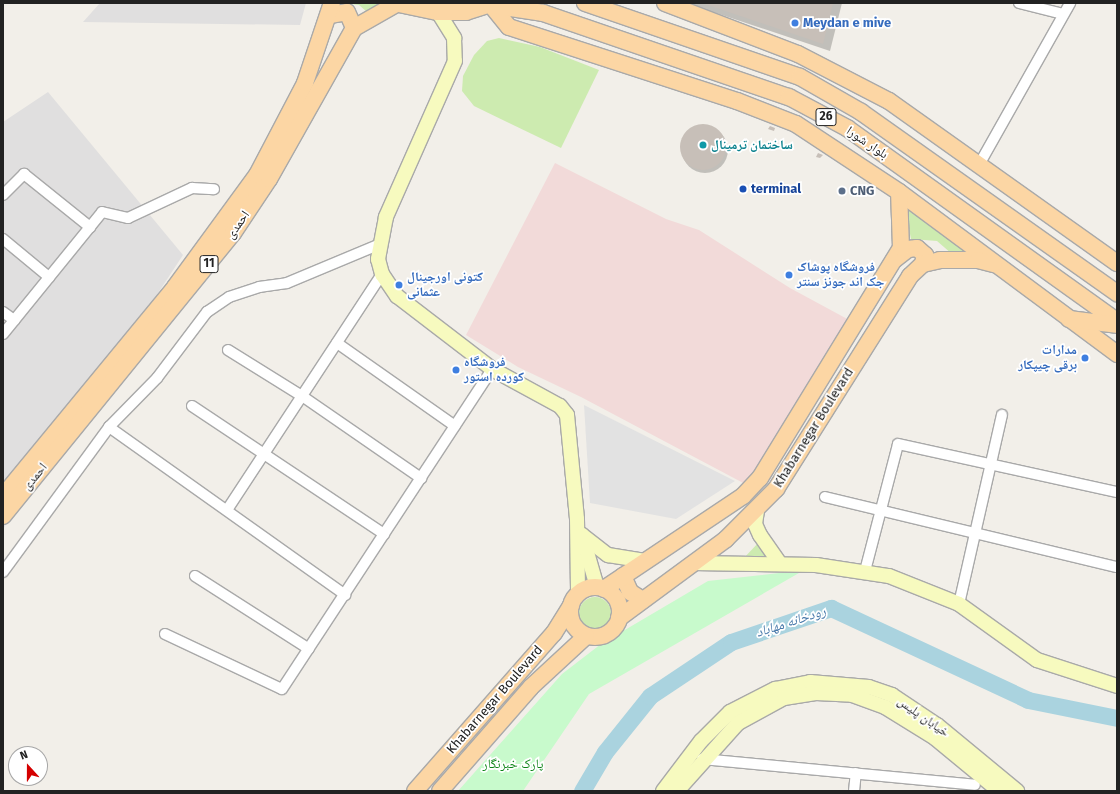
<!DOCTYPE html>
<html>
<head>
<meta charset="utf-8">
<style>
	body { margin:0 }
	#map { position:relative; width:1120px; height:794px; overflow:hidden; background:#f2efe9; font-family:"Fira Sans","Noto Naskh Arabic",sans-serif }
	div>[style] { position:absolute }
	.residential>* { inset:0; background:#e0dfdf }
	.commercial>* { inset:0; background:#f2dad9 }
	.grass>* { inset:0; background:#cdebb0 }
	.round { border-radius:50% }
	.park>* { inset:0; background:#c8facc }
	.parking>* { inset:0; background:#e2e2e2 }
	.shadow>* { inset:0; background:#0003 }
	.river>* { height:17px; margin:-8.5px; padding:0 8.5px; transform-origin:8.5px; border-radius:8.5px; background:#aad3df }
	.building>* { inset:0; background:#c7bfb8 }
	.roads { filter:drop-shadow(1px 0 #a9a9a9) drop-shadow(-1px 0 #a9a9a9) drop-shadow(0 1px #a9a9a9) drop-shadow(0 -1px #a9a9a9) }
	.street>* { height:10px; margin:-5px; padding:0 5px; transform-origin:5px; border-radius:5px; background:#fff }
	.secondary>* { height:14px; margin:-7px; padding:0 7px; transform-origin:7px; border-radius:7px; background:#f7fabf }
	.primary>* { height:16px; margin:-8px; padding:0 8px; transform-origin:8px; border-radius:8px; background:#fcd6a4 }
	.primary>.ring { margin:-8px; padding:0; box-sizing:content-box; background:none; border:16px solid #fcd6a4; border-radius:50% }
	.dots>* { width:11px; height:11px; translate:-50% -50%; box-sizing:border-box; border:2px solid #fff; border-radius:50% }
	span { translate:-50% -50%; white-space:nowrap; text-align:center; line-height:1.15; -webkit-text-stroke:3.5px #fff; paint-order:stroke }
	.shield-label span { padding:1px 3px; background:#fff; border:1px solid; border-radius:3px; -webkit-text-stroke-width:0 }
	.shield-label { font-size:12px; color:#222; font-weight:700 }
	.shop-label { font-size:13px; color:#366cbe; font-weight:700 }
	.left { translate:0 -50%; text-align:left }
	.right { translate:-100% -50%; text-align:right }
	.street-label { font-size:13px; color:#222 }
	.culture-label { font-size:13px; color:#0d838f; font-weight:700 }
	.transit-label { font-size:13px; color:#164399; font-weight:700 }
	.service-label { font-size:13px; color:#4e5e75; font-weight:700 }
	.park-label { font-size:13px; color:#0c8416 }
	.water-label { font-size:14px; color:#4a7aab; font-style:italic }
	.frame { position:absolute; inset:0; border:4px solid #222; pointer-events:none }
	.north { position:absolute; left:8px; top:746px; width:40px; height:40px; box-sizing:border-box; background:#fff; border:1px solid #a7a7a7; border-radius:50%; rotate:339deg; font-size:11px; font-weight:700; line-height:16px; text-align:center; color:#222 }
	.north::after { content:''; display:block; margin:auto; width:14px; height:18px; background:#d40000; clip-path:polygon(50% 0,100% 100%,50% 72%,0 100%) }
</style>
</head>
<body>
<div id="map">
	<div class="residential">
		<i style="clip-path:polygon(100px 3px,306px 3px,300px 25px,83px 22px)"></i>
		<i style="clip-path:polygon(48px 92px,183px 255px,3px 529px,3px 122px)"></i>
	</div>
	<div class="commercial">
		<i style="clip-path:polygon(555px 163px,666px 219px,699px 230px,790px 288px,851px 321px,747px 485px,581px 397px,518px 367px,466px 335px)"></i>
	</div>
	<div class="grass">
		<i style="clip-path:polygon(376px 3px,380px 5px,367px 12px,359px 5px,351px 4px)"></i>
		<i style="clip-path:polygon(499px 38px,540px 47px,599px 70px,561px 148px,474px 106px,462px 91px,463px 76px,474px 55px,487px 41px)"></i>
		<i style="clip-path:polygon(905px 208px,973px 255px,952px 254px,937px 241px,911px 239px)"></i>
		<i style="clip-path:polygon(760px 541px,772px 561px,742px 560px)"></i>
		<i class="round" style="left:579px;top:597px;width:32px;height:32px"></i>
	</div>
	<div class="park">
		<i style="clip-path:polygon(779px 573px,799px 573px,589px 694px,523px 791px,458px 791px,562px 674px,601px 644px,708px 581px)"></i>
	</div>
	<div class="parking">
		<i style="clip-path:polygon(584px 405px,735px 481px,676px 519px,590px 503px)"></i>
	</div>
	<div class="shadow">
		<i style="clip-path:polygon(686px 3px,842px 3px,830px 51px)"></i>
		<i class="round" style="left:682px;top:127px;width:46px;height:46px"></i>
	</div>
	<div class="river">
		<i style="left:582px;top:791px;width:45px;rotate:-59.5deg"></i>
		<i style="left:605px;top:752px;width:72px;rotate:-51.2deg"></i>
		<i style="left:650px;top:696px;width:97px;rotate:-33.7deg"></i>
		<i style="left:731px;top:642px;width:106px;rotate:-18.8deg"></i>
		<i style="left:831px;top:608px;width:217px;rotate:25deg"></i>
		<i style="left:1028px;top:700px;width:91px;rotate:11.4deg"></i>
	</div>
	<div class="building">
		<i style="clip-path:polygon(702px 3px,833px 3px,823px 44px)"></i>
		<i class="round" style="left:680px;top:124px;width:46px;height:46px"></i>
		<i style="clip-path:polygon(770px 126px,775px 128px,774px 131px,768px 129px)"></i>
		<i style="clip-path:polygon(818px 153px,823px 155px,820px 158px,816px 157px)"></i>
	</div>
	<div class="roads">
		<div class="street">
			<i style="left:1019px;top:3px;width:45px;rotate:14deg"></i>
			<i style="left:980px;top:163px;width:184px;rotate:-60.6deg"></i>
			<i style="left:3px;top:195px;width:30px;rotate:-45deg"></i>
			<i style="left:24px;top:174px;width:85px;rotate:38.8deg"></i>
			<i style="left:3px;top:239px;width:60px;rotate:39.6deg"></i>
			<i style="left:3px;top:312px;width:14px;rotate:36deg"></i>
			<i style="left:3px;top:334px;width:157px;rotate:-50.9deg"></i>
			<i style="left:102px;top:212px;width:27px;rotate:13deg"></i>
			<i style="left:128px;top:218px;width:71px;rotate:-25.1deg"></i>
			<i style="left:192px;top:188px;width:22px;rotate:3deg"></i>
			<i style="left:337px;top:343px;width:144px;rotate:35.1deg"></i>
			<i style="left:228px;top:350px;width:87px;rotate:31.9deg"></i>
			<i style="left:302px;top:396px;width:145px;rotate:34.6deg"></i>
			<i style="left:192px;top:406px;width:231px;rotate:33.7deg"></i>
			<i style="left:109px;top:427px;width:290px;rotate:35.4deg"></i>
			<i style="left:825px;top:497px;width:300px;rotate:13.5deg"></i>
			<i style="left:227px;top:510px;width:282px;rotate:-56.7deg"></i>
			<i style="left:865px;top:571px;width:131px;rotate:-75.4deg"></i>
			<i style="left:898px;top:444px;width:224px;rotate:12.4deg"></i>
			<i style="left:3px;top:572px;width:180px;rotate:-53.8deg"></i>
			<i style="left:109px;top:427px;width:69px;rotate:-45.6deg"></i>
			<i style="left:157px;top:378px;width:83px;rotate:-52.9deg"></i>
			<i style="left:207px;top:312px;width:27px;rotate:-34deg"></i>
			<i style="left:229px;top:297px;width:32px;rotate:-18deg"></i>
			<i style="left:259px;top:287px;width:28px;rotate:-8deg"></i>
			<i style="left:287px;top:283px;width:99px;rotate:-22.7deg"></i>
			<i style="left:195px;top:576px;width:135px;rotate:32.6deg"></i>
			<i style="left:959px;top:604px;width:194px;rotate:-77.2deg"></i>
			<i style="left:165px;top:634px;width:129px;rotate:25.2deg"></i>
			<i style="left:282px;top:689px;width:383px;rotate:-56.7deg"></i>
			<i style="left:702px;top:759px;width:274px;rotate:5.4deg"></i>
			<i style="left:854px;top:791px;width:18px;rotate:-84deg"></i>
		</div>
		<div class="secondary">
			<i style="left:438px;top:12px;width:31px;rotate:58deg"></i>
			<i style="left:454px;top:38px;width:23px;rotate:88deg"></i>
			<i style="left:455px;top:61px;width:171px;rotate:113.9deg"></i>
			<i style="left:386px;top:217px;width:43px;rotate:100.8deg"></i>
			<i style="left:378px;top:259px;width:16px;rotate:75deg"></i>
			<i style="left:382px;top:274px;width:27px;rotate:56deg"></i>
			<i style="left:397px;top:296px;width:120px;rotate:37.5deg"></i>
			<i style="left:492px;top:369px;width:77px;rotate:28.6deg"></i>
			<i style="left:560px;top:406px;width:11px;rotate:52deg"></i>
			<i style="left:567px;top:415px;width:104px;rotate:84.5deg"></i>
			<i style="left:577px;top:519px;width:75px;rotate:89.2deg"></i>
			<i style="left:757px;top:511px;width:13px;rotate:99deg"></i>
			<i style="left:755px;top:524px;width:12px;rotate:66deg"></i>
			<i style="left:760px;top:535px;width:35px;rotate:55deg"></i>
			<i style="left:582px;top:535px;width:33px;rotate:38deg"></i>
			<i style="left:608px;top:555px;width:39px;rotate:9deg"></i>
			<i style="left:582px;top:535px;width:54px;rotate:73.9deg"></i>
			<i style="left:693px;top:563px;width:123px;rotate:0.9deg"></i>
			<i style="left:816px;top:565px;width:74px;rotate:8.6deg"></i>
			<i style="left:889px;top:576px;width:75px;rotate:21.8deg"></i>
			<i style="left:959px;top:604px;width:96px;rotate:35.7deg"></i>
			<i style="left:1037px;top:660px;width:84px;rotate:18deg"></i>
			<i style="left:663px;top:791px;width:63px;rotate:-52.8deg"></i>
			<i style="left:701px;top:741px;width:41px;rotate:-45deg"></i>
			<i style="left:730px;top:712px;width:51px;rotate:-27.1deg"></i>
			<i style="left:775px;top:689px;width:36px;rotate:-11deg"></i>
			<i style="left:810px;top:682px;width:59px;rotate:4.8deg"></i>
			<i style="left:869px;top:687px;width:24px;rotate:19deg"></i>
			<i style="left:892px;top:695px;width:54px;rotate:33.7deg"></i>
			<i style="left:937px;top:725px;width:104px;rotate:39.5deg"></i>
			<i style="left:677px;top:791px;width:91px;rotate:-48.1deg"></i>
			<i style="left:738px;top:723px;width:52px;rotate:-28.5deg"></i>
			<i style="left:784px;top:698px;width:32px;rotate:-9deg"></i>
			<i style="left:816px;top:693px;width:36px;rotate:3deg"></i>
			<i style="left:852px;top:695px;width:35px;rotate:20deg"></i>
			<i style="left:885px;top:707px;width:59px;rotate:31.8deg"></i>
			<i style="left:935px;top:738px;width:83px;rotate:39.6deg"></i>
		</div>
		<div class="primary">
			<i style="left:394px;top:3px;width:45px;rotate:11.6deg"></i>
			<i style="left:438px;top:12px;width:28px"></i>
			<i style="left:466px;top:12px;width:28px;rotate:-18deg"></i>
			<i style="left:585px;top:3px;width:227px;rotate:19deg"></i>
			<i style="left:800px;top:77px;width:70px;rotate:29.8deg"></i>
			<i style="left:861px;top:112px;width:314px;rotate:35.3deg"></i>
			<i style="left:665px;top:3px;width:142px;rotate:21deg"></i>
			<i style="left:798px;top:54px;width:102px;rotate:27.3deg"></i>
			<i style="left:889px;top:101px;width:280px;rotate:35.4deg"></i>
			<i style="left:491px;top:5px;width:28px;rotate:51deg"></i>
			<i style="left:509px;top:27px;width:240px;rotate:18deg"></i>
			<i style="left:737px;top:101px;width:63px;rotate:21.3deg"></i>
			<i style="left:796px;top:124px;width:123px;rotate:33.4deg"></i>
			<i style="left:899px;top:192px;width:272px;rotate:36.6deg"></i>
			<i style="left:491px;top:5px;width:53px;rotate:8.7deg"></i>
			<i style="left:543px;top:13px;width:260px;rotate:18.9deg"></i>
			<i style="left:789px;top:97px;width:66px;rotate:28.1deg"></i>
			<i style="left:847px;top:128px;width:332px;rotate:35.6deg"></i>
			<i style="left:330px;top:15px;width:17px;rotate:-10deg"></i>
			<i style="left:347px;top:12px;width:17px;rotate:66deg"></i>
			<i style="left:894px;top:260px;width:18px;rotate:-38deg"></i>
			<i style="left:908px;top:249px;width:9px;rotate:-6deg"></i>
			<i style="left:917px;top:248px;width:11px;rotate:41deg"></i>
			<i style="left:925px;top:255px;width:9px;rotate:103deg"></i>
			<i style="left:1069px;top:319px;width:48px;rotate:7.1deg"></i>
			<i style="left:3px;top:496px;width:271px;rotate:-50.5deg"></i>
			<i style="left:175px;top:287px;width:139px;rotate:-53.8deg"></i>
			<i style="left:257px;top:175px;width:104px;rotate:-62.4deg"></i>
			<i style="left:305px;top:83px;width:84px;rotate:-71.4deg"></i>
			<i style="left:3px;top:516px;width:365px;rotate:-50.9deg"></i>
			<i style="left:233px;top:233px;width:65px;rotate:-56.3deg"></i>
			<i style="left:269px;top:179px;width:173px;rotate:-60.6deg"></i>
			<i style="left:354px;top:28px;width:48px;rotate:-29.7deg"></i>
			<i style="left:623px;top:576px;width:17px;rotate:66deg"></i>
			<i style="left:630px;top:592px;width:15px;rotate:32deg"></i>
			<i class="ring" style="left:570px;top:587px;width:34px;height:34px"></i>
			<i style="left:604px;top:589px;width:167px;rotate:-33.8deg"></i>
			<i style="left:743px;top:496px;width:25px;rotate:-47deg"></i>
			<i style="left:760px;top:478px;width:270px;rotate:-58.5deg"></i>
			<i style="left:901px;top:248px;width:56px;rotate:-92deg"></i>
			<i style="left:619px;top:618px;width:133px;rotate:-36.4deg"></i>
			<i style="left:726px;top:539px;width:71px;rotate:-45deg"></i>
			<i style="left:776px;top:489px;width:252px;rotate:-57.8deg"></i>
			<i style="left:910px;top:276px;width:18px;rotate:-43deg"></i>
			<i style="left:923px;top:264px;width:17px;rotate:-13deg"></i>
			<i style="left:940px;top:260px;width:38px"></i>
			<i style="left:978px;top:260px;width:16px;rotate:15deg"></i>
			<i style="left:415px;top:791px;width:210px;rotate:-48.7deg"></i>
			<i style="left:554px;top:633px;width:32px;rotate:-58deg"></i>
			<i style="left:440px;top:791px;width:138px;rotate:-48.8deg"></i>
			<i style="left:531px;top:687px;width:75px;rotate:-42.8deg"></i>
		</div>
	</div>
	<div class="dots">
		<i style="left:795px;top:23px;background:#3f7fe0"></i>
		<i style="left:703px;top:145px;background:#0f9aa8"></i>
		<i style="left:743px;top:189px;background:#1a4fb4"></i>
		<i style="left:842px;top:191px;background:#5c6f8a"></i>
		<i style="left:789px;top:275px;background:#3f7fe0"></i>
		<i style="left:399px;top:285px;background:#3f7fe0"></i>
		<i style="left:1085px;top:358px;background:#3f7fe0"></i>
		<i style="left:456px;top:370px;background:#3f7fe0"></i>
	</div>
	<div class="shield-label">
		<span style="left:826px;top:117px">26</span>
		<span style="left:209px;top:264px">11</span>
	</div>
	<div class="shop-label">
		<span class="left" style="left:803px;top:23px">Meydan e mive</span>
		<span class="left" style="left:797px;top:275px">فروشگاه پوشاک<br>جک اند جونز سنتر</span>
		<span class="left" style="left:407px;top:285px">کتونی اورجینال<br>عثمانی</span>
		<span class="right" style="left:1077px;top:358px">مدارات<br>برقی چیپکار</span>
		<span class="left" style="left:464px;top:370px">فروشگاه<br>کورده استور</span>
	</div>
	<div class="street-label">
		<span style="left:867px;top:143px;rotate:34deg">بلوار شورا</span>
		<span style="left:238px;top:225px;rotate:-55deg">احمدی</span>
		<span style="left:814px;top:428px;rotate:-58deg">Khabarnegar Boulevard</span>
		<span style="left:35px;top:477px;rotate:-51deg">احمدی</span>
		<span style="left:495px;top:700px;rotate:-49deg">Khabarnegar Boulevard</span>
		<span style="left:923px;top:717px;rotate:35deg">خیابان پلیس</span>
	</div>
	<div class="culture-label">
		<span class="left" style="left:711px;top:145px">ساختمان ترمینال</span>
	</div>
	<div class="transit-label">
		<span class="left" style="left:751px;top:189px">terminal</span>
	</div>
	<div class="service-label">
		<span class="left" style="left:850px;top:191px">CNG</span>
	</div>
	<div class="park-label">
		<span style="left:513px;top:764px">پارک خبرنگار</span>
	</div>
	<div class="water-label">
		<span style="left:791px;top:622px;rotate:-18deg">رودخانه مهاباد</span>
	</div>
	<div class="frame"></div>
	<div class="north">N</div>
</div>
</body>
</html>
